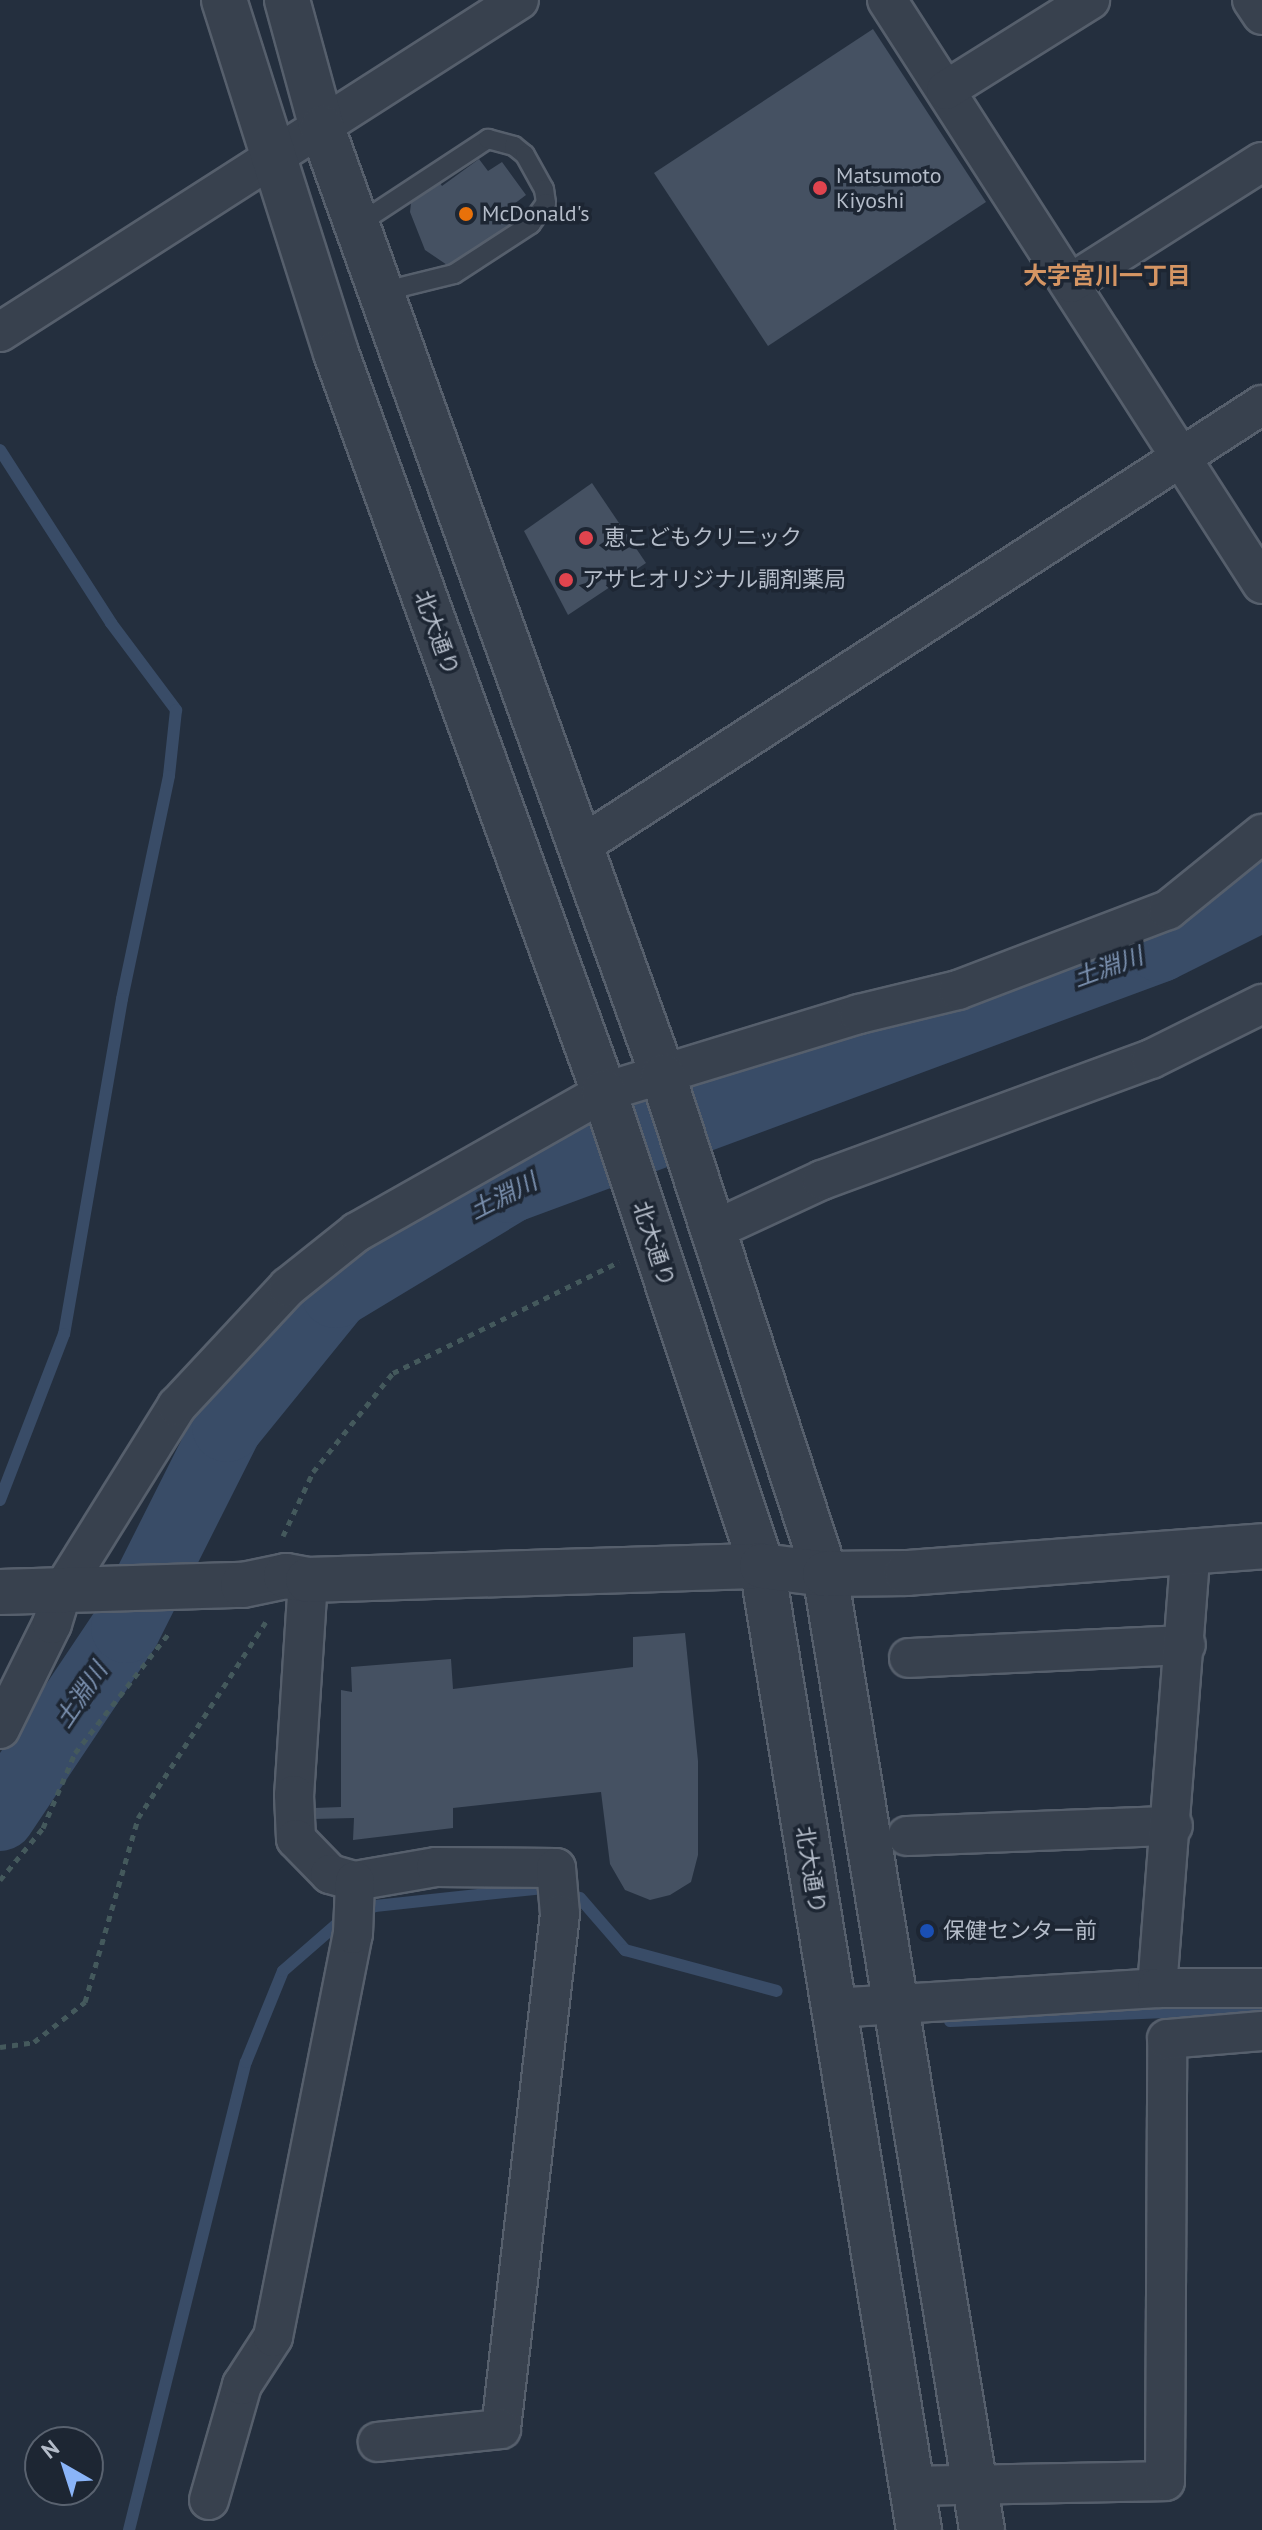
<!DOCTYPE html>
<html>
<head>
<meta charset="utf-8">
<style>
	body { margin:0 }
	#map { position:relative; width:1262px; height:2530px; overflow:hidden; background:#242f3e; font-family:"PT Sans","Noto Sans JP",sans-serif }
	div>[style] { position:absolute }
	.stream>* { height:12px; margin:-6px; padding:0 6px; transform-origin:6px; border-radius:6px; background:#394c67 }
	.river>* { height:70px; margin:-35px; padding:0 35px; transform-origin:35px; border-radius:35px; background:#394c67 }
	.building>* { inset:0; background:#455162 }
	.path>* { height:5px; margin-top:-2.5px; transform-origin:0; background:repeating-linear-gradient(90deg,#44595c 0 6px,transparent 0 12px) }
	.roads { filter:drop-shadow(2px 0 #565f6c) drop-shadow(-2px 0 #565f6c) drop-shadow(0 2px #565f6c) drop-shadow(0 -2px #565f6c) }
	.service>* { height:18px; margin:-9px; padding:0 9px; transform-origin:9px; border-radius:9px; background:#38414e }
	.minor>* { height:38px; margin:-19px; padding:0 19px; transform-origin:19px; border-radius:19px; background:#38414e }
	.tertiary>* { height:44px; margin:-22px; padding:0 22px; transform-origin:22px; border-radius:22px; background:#38414e }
	.dots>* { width:22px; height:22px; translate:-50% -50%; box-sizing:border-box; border:4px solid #1d2633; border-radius:50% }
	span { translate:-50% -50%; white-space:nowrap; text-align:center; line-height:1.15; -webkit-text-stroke:7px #1d2633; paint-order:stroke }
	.poi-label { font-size:22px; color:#b4bcc9 }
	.left { translate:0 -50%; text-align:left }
	.street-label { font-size:22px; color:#b4bcc9 }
	.neighbourhood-label { font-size:24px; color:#d59563; font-weight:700 }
	.water-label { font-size:24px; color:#7c92b1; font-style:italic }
	.north { position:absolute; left:24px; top:2426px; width:80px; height:80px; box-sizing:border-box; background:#1d2633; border:2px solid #59626f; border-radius:50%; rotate:321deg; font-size:22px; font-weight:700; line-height:32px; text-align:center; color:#b4bcc9 }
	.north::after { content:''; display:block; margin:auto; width:28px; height:36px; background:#8ab4f8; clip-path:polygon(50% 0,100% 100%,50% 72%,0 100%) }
</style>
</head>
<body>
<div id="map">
	<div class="stream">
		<i style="left:0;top:450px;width:206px;rotate:57.3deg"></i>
		<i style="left:111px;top:623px;width:109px;rotate:53.2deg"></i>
		<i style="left:176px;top:710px;width:66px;rotate:96.1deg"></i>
		<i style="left:169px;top:776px;width:228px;rotate:101.9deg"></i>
		<i style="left:122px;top:999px;width:340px;rotate:99.8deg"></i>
		<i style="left:64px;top:1334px;width:178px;rotate:111.1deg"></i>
		<i style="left:950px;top:2021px;width:312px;rotate:-2.4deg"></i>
		<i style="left:129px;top:2530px;width:482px;rotate:-76deg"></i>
		<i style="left:246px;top:2062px;width:98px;rotate:-67.9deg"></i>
		<i style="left:283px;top:1971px;width:70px;rotate:-41deg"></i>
		<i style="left:336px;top:1925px;width:43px;rotate:-26deg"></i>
		<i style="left:375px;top:1906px;width:170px;rotate:-6.1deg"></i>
		<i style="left:544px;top:1888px;width:37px;rotate:16deg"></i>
		<i style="left:580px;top:1898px;width:69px;rotate:49.1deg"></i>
		<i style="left:625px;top:1950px;width:157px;rotate:15.1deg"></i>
	</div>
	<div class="river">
		<i style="left:0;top:1816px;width:226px;rotate:-56.2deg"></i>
		<i style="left:126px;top:1628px;width:225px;rotate:-63.3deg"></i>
		<i style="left:227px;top:1427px;width:173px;rotate:-50.9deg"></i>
		<i style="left:336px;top:1293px;width:203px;rotate:-31.1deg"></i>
		<i style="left:510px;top:1188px;width:693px;rotate:-20.34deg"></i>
		<i style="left:1160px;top:947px;width:114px;rotate:-26.6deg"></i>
	</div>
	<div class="building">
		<i style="clip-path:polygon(873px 29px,986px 202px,768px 346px,654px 173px)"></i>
		<i style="clip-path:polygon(479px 159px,488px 171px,502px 162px,526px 195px,514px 204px,522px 216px,479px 250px,488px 262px,470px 275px,461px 263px,453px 269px,425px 250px,410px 212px,412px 194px,436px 177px,442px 186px)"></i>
		<i style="clip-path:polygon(592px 483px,646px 563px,568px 615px,524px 531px)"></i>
		<i style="clip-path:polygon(685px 1633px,698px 1761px,698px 1855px,691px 1882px,670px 1895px,650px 1900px,625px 1890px,610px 1864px,601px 1792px,453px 1808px,453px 1828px,353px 1840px,354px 1818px,312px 1819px,314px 1808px,341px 1807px,341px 1690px,352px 1692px,351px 1667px,451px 1659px,453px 1689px,633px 1667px,633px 1637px)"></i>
	</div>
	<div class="path">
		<i style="left:283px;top:1536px;width:71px;rotate:-64.9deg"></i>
		<i style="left:313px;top:1472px;width:127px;rotate:-51.1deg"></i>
		<i style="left:393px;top:1373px;width:252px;rotate:-26.2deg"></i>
		<i style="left:0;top:1880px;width:67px;rotate:-50.4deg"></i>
		<i style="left:43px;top:1828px;width:82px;rotate:-66.9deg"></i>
		<i style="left:75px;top:1753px;width:154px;rotate:-51.9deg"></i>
		<i style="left:0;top:2047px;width:34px;rotate:-8deg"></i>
		<i style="left:34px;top:2042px;width:65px;rotate:-38.1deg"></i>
		<i style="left:85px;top:2002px;width:191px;rotate:-73.9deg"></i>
		<i style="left:138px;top:1818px;width:234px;rotate:-56.9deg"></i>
	</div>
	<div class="roads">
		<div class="service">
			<i style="left:357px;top:225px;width:157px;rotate:-33.3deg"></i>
			<i style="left:488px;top:139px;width:27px;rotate:15deg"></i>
			<i style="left:514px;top:146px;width:14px;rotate:39deg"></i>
			<i style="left:525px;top:155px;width:39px;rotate:61deg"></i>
			<i style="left:544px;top:189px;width:14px;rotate:82deg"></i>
			<i style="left:546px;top:203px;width:26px;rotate:126deg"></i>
			<i style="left:531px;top:224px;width:92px;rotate:147deg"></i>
			<i style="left:454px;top:274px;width:75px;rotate:166.1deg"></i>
		</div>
		<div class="minor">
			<i style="left:887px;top:0;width:694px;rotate:57.29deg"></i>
			<i style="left:1252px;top:0;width:18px;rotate:56deg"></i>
			<i style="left:946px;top:90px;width:170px;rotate:-32deg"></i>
			<i style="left:1071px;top:283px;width:226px;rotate:-32.4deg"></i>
			<i style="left:0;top:332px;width:616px;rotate:-32.61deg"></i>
			<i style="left:582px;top:845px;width:810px;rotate:-32.91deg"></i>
			<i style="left:714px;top:1230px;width:119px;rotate:-24.8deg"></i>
			<i style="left:822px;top:1180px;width:351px;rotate:-20.2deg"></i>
			<i style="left:1151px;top:1059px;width:124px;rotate:-26.4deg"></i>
			<i style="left:308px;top:1580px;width:215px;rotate:93.7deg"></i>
			<i style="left:294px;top:1795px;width:44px;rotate:87.4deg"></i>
			<i style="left:296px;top:1839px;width:49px;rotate:45.8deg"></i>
			<i style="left:330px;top:1874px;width:26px;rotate:16deg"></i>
			<i style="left:355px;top:1881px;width:82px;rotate:-9.8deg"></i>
			<i style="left:436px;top:1867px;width:120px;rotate:0.5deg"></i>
			<i style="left:556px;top:1868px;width:46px;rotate:85deg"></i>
			<i style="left:560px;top:1914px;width:518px;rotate:96.54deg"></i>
			<i style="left:501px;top:2429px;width:124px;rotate:174deg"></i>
			<i style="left:909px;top:1658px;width:277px;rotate:-2.7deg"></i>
			<i style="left:0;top:1729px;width:117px;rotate:-63.7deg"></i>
			<i style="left:52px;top:1624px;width:37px;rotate:-73deg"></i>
			<i style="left:63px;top:1589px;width:216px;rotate:-58.1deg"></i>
			<i style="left:177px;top:1406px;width:163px;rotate:-47deg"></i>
			<i style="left:288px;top:1287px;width:88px;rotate:-38.6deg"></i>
			<i style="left:357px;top:1232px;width:284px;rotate:-29.5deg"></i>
			<i style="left:604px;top:1092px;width:267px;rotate:-17deg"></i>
			<i style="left:859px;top:1014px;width:102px;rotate:-13.6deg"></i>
			<i style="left:958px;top:990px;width:225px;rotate:-20.9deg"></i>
			<i style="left:1168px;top:910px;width:121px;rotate:-39deg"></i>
			<i style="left:907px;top:1836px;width:266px;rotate:-2.2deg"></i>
			<i style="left:1157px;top:1988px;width:440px;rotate:-85.6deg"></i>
			<i style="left:833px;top:2008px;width:325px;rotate:-3.5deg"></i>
			<i style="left:1157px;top:1988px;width:105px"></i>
			<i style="left:913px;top:2486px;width:252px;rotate:-1.1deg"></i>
			<i style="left:1165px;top:2481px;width:442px;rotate:-89.7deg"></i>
			<i style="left:1167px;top:2039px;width:95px;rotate:-4.8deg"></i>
			<i style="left:209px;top:2500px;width:120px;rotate:-74deg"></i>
			<i style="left:242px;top:2385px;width:57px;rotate:-57.1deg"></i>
			<i style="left:273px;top:2337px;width:411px;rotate:-78.8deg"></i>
			<i style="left:353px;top:1934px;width:53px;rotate:-87.8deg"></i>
		</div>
		<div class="tertiary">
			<i style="left:224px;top:0;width:370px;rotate:72.4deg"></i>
			<i style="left:336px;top:353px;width:786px;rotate:70.07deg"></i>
			<i style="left:604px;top:1092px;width:500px;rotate:71.6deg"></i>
			<i style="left:762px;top:1566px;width:977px;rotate:80.75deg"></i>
			<i style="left:287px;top:0;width:133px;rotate:74.7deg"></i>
			<i style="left:322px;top:128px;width:1007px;rotate:70.22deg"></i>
			<i style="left:663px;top:1076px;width:524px;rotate:71.98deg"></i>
			<i style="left:825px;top:1574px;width:969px;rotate:80.67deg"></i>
			<i style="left:0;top:1592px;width:243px;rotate:-1.7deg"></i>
			<i style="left:243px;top:1585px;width:44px;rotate:-11.8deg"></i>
			<i style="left:286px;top:1576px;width:22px;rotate:10deg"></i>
			<i style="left:308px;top:1580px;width:454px;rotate:-1.8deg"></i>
			<i style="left:762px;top:1566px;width:64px;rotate:7.2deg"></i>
			<i style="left:825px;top:1574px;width:82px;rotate:-0.7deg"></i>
			<i style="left:907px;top:1573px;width:356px;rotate:-4.3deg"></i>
		</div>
	</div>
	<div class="dots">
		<i style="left:820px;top:188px;background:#e0444e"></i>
		<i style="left:466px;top:214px;background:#e8710a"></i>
		<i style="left:586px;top:538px;background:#e0444e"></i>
		<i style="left:566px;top:580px;background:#e0444e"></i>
		<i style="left:927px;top:1931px;background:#1a4fb4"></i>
	</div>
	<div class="poi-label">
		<span class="left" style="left:836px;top:188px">Matsumoto<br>Kiyoshi</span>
		<span class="left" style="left:482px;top:214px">McDonald's</span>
		<span class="left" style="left:604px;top:538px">恵こどもクリニック</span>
		<span class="left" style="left:582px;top:580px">アサヒオリジナル調剤薬局</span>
		<span class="left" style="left:943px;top:1931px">保健センター前</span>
	</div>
	<div class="street-label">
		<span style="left:437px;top:633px;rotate:70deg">北大通り</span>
		<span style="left:654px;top:1244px;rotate:72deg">北大通り</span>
		<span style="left:811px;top:1870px;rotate:81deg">北大通り</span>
	</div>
	<div class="neighbourhood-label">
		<span style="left:1107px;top:276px">大字宮川一丁目</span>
	</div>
	<div class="water-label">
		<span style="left:1108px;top:967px;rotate:-20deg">土淵川</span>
		<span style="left:503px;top:1196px;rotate:-27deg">土淵川</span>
		<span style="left:81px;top:1695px;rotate:-56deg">土淵川</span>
	</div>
	<div class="north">N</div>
</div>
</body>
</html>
